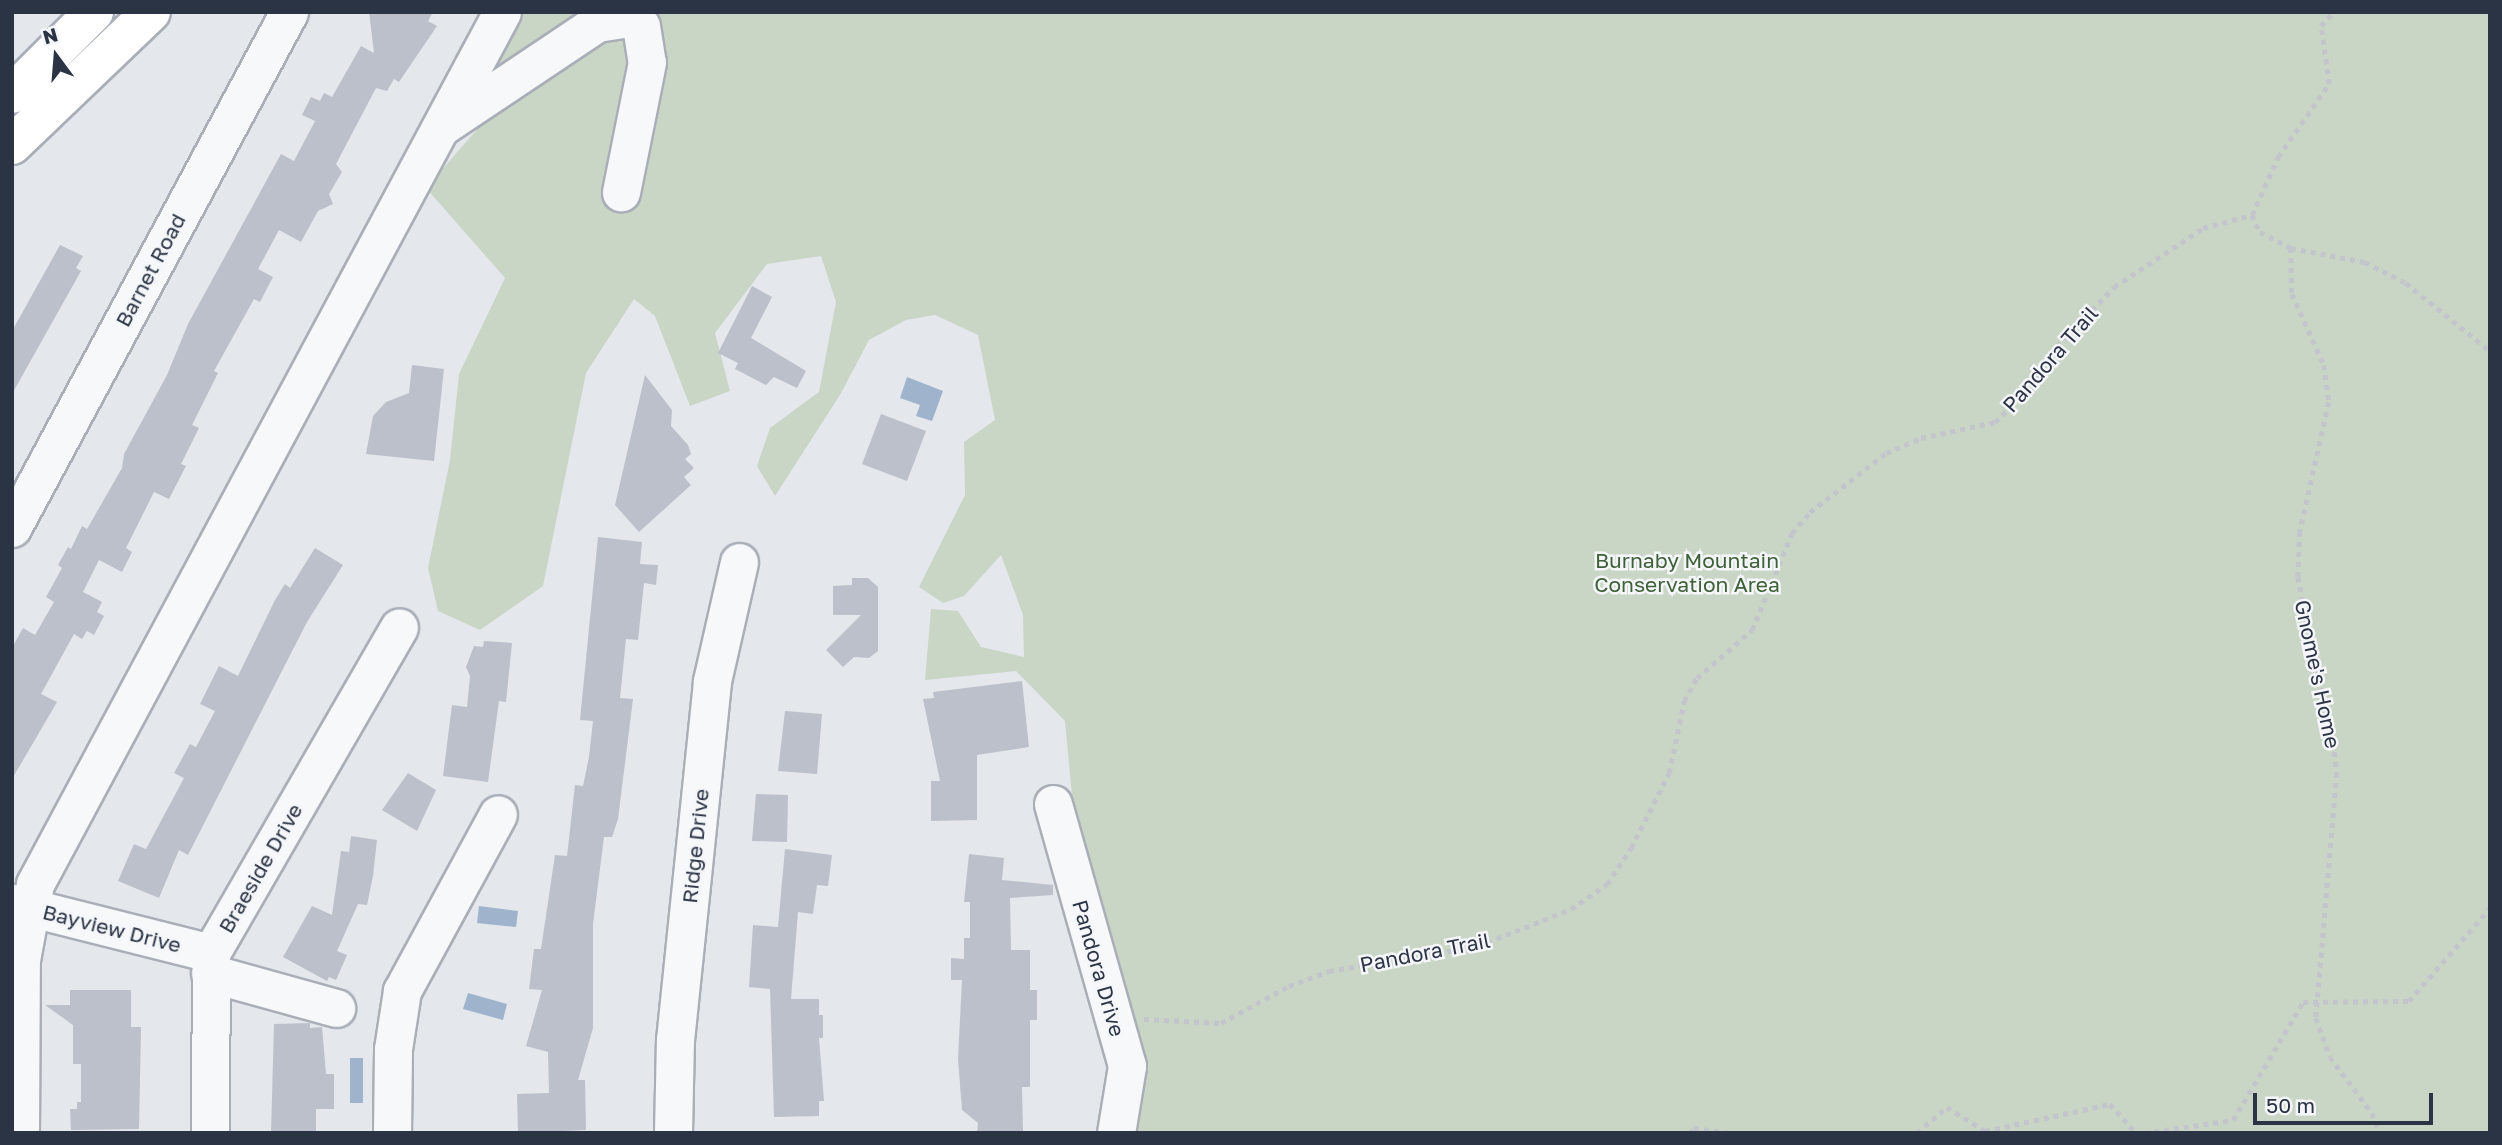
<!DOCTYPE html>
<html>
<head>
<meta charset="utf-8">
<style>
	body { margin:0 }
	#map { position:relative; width:2502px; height:1145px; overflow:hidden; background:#e4e7ec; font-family:"Golos Text",sans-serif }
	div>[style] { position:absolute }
	.green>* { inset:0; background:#c9d6c5 }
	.water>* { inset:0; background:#9fb4cc }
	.building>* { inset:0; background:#bbc0ca }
	.path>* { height:4.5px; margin-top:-2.25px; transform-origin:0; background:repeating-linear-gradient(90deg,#c2c5cb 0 5px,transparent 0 10px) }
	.roads { filter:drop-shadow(2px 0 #a9aeb7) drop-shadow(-2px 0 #a9aeb7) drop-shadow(0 2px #a9aeb7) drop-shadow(0 -2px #a9aeb7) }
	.minor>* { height:37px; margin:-18.5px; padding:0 18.5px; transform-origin:18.5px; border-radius:18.5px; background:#f7f8fa }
	.major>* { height:38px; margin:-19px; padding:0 19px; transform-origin:19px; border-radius:19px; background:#fff }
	span { translate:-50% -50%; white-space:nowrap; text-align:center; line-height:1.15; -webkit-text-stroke:5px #f4f6f9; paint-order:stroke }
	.street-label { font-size:21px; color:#2b3445 }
	.park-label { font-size:21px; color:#3f6138 }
	.frame { position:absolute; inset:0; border:14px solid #2b3445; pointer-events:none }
	.north { position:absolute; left:21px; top:21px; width:70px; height:70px; -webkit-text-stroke:5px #f4f6f9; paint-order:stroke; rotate:344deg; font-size:19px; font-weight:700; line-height:28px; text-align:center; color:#2b3445 }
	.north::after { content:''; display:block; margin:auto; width:24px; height:32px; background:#2b3445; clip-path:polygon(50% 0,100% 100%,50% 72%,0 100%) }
	.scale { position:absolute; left:2253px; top:1093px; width:180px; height:32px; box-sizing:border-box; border:4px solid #2b3445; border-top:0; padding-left:9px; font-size:21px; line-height:24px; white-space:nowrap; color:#2b3445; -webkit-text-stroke:5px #f4f6f9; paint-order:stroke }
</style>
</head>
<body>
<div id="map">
	<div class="green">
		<i style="clip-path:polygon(487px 12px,2490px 12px,2490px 1133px,1133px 1133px,1078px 859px,1065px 721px,1016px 671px,925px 680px,931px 609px,958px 611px,981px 647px,1024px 657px,1023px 615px,1001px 555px,964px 596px,943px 603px,919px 587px,965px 495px,964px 442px,995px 420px,978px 335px,935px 315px,906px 320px,869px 340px,840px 395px,775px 496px,757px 466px,770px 428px,819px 392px,836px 302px,821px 256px,767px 264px,715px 333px,730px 391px,690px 406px,655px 316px,634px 299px,586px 373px,543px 586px,480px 630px,438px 611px,428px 568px,450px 460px,459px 374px,505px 278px,426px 188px,487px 118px)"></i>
	</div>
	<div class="water">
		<i style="clip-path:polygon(907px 377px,943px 391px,932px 421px,916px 416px,920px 405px,900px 398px)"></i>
		<i style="clip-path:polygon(479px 906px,518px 911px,516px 927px,477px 923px)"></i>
		<i style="clip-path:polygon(468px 993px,507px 1004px,503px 1020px,463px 1009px)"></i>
		<i style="clip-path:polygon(350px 1058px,363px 1058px,363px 1103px,350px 1103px)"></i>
	</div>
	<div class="building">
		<i style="clip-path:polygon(369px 12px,433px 12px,428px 21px,437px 26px,399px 82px,394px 79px,387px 91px,376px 88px,336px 164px,342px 172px,329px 194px,333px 204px,318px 211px,301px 242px,279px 230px,258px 269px,273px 277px,260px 302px,254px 299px,214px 371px,218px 373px,192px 425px,199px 428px,181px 464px,186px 466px,169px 499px,154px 492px,126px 548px,132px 552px,122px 572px,99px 560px,83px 592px,102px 602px,97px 612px,104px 616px,94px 635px,87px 631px,82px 639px,74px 634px,41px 694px,57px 702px,12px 779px,12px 648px,23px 628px,35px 635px,54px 602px,46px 597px,62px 568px,58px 565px,68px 547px,71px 549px,82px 526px,87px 529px,122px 468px,124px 454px,167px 375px,188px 324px,281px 154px,294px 161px,315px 121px,302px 115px,311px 97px,320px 101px,324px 93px,332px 97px,361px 46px,374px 53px)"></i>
		<i style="clip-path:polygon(60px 245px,83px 256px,76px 268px,81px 271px,12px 394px,12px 331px)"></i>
		<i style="clip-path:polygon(752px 286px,772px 297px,751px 338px,806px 371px,797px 388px,774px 377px,766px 385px,735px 369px,738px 363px,718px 353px)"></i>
		<i style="clip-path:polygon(412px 365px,444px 369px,434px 461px,366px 454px,373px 416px,386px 402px,409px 393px)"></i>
		<i style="clip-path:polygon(645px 375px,672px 410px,671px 426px,688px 445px,691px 454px,685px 459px,694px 468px,684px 477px,691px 485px,639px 532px,615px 505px)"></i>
		<i style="clip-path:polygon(881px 414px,926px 431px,907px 481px,862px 464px)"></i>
		<i style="clip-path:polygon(598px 537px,642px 542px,640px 564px,658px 565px,656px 585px,644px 583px,638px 640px,626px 639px,620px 698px,633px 699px,618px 819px,612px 837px,604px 837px,593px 924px,593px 1028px,578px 1080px,585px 1080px,586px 1130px,518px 1133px,517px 1094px,549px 1093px,548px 1052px,526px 1046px,542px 990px,529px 989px,534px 949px,541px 949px,555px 855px,567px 856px,575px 785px,583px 786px,589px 757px,593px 721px,580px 720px)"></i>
		<i style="clip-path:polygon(315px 548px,343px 565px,307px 622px,188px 855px,179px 850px,159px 898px,118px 881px,134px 844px,146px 849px,184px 778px,174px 773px,190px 744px,196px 747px,215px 711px,200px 704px,219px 666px,238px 676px,275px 600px,285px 584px,290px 588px)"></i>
		<i style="clip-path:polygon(852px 578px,868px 578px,878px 587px,878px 651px,869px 658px,854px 657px,843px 667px,826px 650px,861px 615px,833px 615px,833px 586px,852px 585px)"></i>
		<i style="clip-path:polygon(484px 641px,512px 643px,506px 702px,499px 701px,488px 782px,443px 776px,452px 705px,467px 707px,470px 676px,466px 667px,474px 646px,483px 647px)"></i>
		<i style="clip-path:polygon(1022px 681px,1029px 747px,977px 755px,977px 820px,931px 821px,931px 781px,940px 781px,923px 699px,934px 698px,933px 692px)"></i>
		<i style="clip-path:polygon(785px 711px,822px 714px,817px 774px,778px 771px)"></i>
		<i style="clip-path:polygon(408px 773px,436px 790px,417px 831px,382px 810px)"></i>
		<i style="clip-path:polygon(756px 794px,788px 795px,787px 842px,752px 841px)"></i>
		<i style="clip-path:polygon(351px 836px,377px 840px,373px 876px,367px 905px,358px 904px,337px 951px,347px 955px,336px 980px,329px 977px,327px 981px,283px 957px,312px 906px,332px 915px,341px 851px,349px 852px)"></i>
		<i style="clip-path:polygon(785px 849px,832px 855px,828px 886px,817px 885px,813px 914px,798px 912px,791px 999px,819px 999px,819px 1015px,823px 1015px,823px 1038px,819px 1038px,824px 1101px,819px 1101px,819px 1116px,774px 1117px,770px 989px,749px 987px,753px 925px,778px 927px)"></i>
		<i style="clip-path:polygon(969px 854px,1004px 858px,1002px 880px,1053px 885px,1053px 895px,1010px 898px,1011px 950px,1030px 950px,1030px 990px,1037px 990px,1037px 1020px,1030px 1020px,1030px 1087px,1022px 1087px,1023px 1133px,977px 1133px,978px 1123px,962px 1110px,958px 1059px,962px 980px,951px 980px,951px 958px,964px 959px,964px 938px,970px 938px,970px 902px,964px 902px)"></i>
		<i style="clip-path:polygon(70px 990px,131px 990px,131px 1027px,141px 1027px,139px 1129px,71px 1130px,70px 1109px,77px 1109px,77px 1102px,81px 1102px,81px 1064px,73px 1064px,73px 1025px,45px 1005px,70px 1005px)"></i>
		<i style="clip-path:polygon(310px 1023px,310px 1028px,322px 1027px,326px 1074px,334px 1074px,334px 1109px,316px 1109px,316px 1133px,271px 1133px,274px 1024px)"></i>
	</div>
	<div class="path">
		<i style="left:2252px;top:215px;width:19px;rotate:65deg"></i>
		<i style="left:2260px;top:232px;width:35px;rotate:27deg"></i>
		<i style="left:2291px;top:248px;width:75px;rotate:10.7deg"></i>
		<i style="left:2365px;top:262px;width:46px;rotate:27.1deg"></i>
		<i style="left:2406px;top:283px;width:108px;rotate:39deg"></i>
		<i style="left:2252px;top:215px;width:64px;rotate:-65.9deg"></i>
		<i style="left:2278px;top:157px;width:89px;rotate:-55.1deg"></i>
		<i style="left:2329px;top:84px;width:59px;rotate:-97.9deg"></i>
		<i style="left:2321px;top:26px;width:18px;rotate:-49deg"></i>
		<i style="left:2291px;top:248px;width:46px;rotate:88.8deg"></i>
		<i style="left:2292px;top:294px;width:78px;rotate:65.7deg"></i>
		<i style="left:2324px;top:365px;width:37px;rotate:82deg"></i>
		<i style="left:2329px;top:402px;width:133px;rotate:102.6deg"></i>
		<i style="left:2300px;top:532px;width:45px;rotate:92.5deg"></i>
		<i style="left:2298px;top:577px;width:94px;rotate:79.5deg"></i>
		<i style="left:2315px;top:669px;width:55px;rotate:73.2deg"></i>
		<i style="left:2331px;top:722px;width:51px;rotate:83.3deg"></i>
		<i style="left:2337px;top:773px;width:246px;rotate:94.9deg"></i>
		<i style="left:2316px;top:1018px;width:41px;rotate:70.3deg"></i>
		<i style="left:2330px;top:1057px;width:70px;rotate:53.1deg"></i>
		<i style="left:2372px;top:1113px;width:22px;rotate:68deg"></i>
		<i style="left:1144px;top:1019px;width:77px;rotate:3deg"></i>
		<i style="left:1221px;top:1023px;width:77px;rotate:-28.6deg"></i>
		<i style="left:1289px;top:986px;width:43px;rotate:-20.6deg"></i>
		<i style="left:1329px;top:971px;width:151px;rotate:-9.5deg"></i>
		<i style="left:1478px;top:946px;width:100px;rotate:-21.7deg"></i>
		<i style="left:1571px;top:909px;width:44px;rotate:-34.8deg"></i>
		<i style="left:1607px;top:884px;width:43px;rotate:-56.3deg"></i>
		<i style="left:1631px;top:848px;width:84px;rotate:-63.1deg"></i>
		<i style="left:1669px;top:773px;width:74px;rotate:-78.2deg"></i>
		<i style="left:1684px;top:701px;width:26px;rotate:-61deg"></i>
		<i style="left:1697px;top:678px;width:73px;rotate:-41.1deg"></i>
		<i style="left:1752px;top:630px;width:105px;rotate:-67.6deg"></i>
		<i style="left:1792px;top:533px;width:28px;rotate:-49deg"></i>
		<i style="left:1810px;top:512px;width:96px;rotate:-37.8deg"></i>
		<i style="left:1886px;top:453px;width:38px;rotate:-23deg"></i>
		<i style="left:1921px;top:438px;width:76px;rotate:-12.2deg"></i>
		<i style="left:1995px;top:422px;width:40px;rotate:-44deg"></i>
		<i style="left:2024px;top:394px;width:58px;rotate:-55.5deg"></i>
		<i style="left:2057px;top:346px;width:82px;rotate:-46deg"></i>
		<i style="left:2114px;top:287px;width:107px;rotate:-33.5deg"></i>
		<i style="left:2203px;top:228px;width:51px;rotate:-14.9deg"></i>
		<i style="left:1690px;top:1133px;width:6px;rotate:-51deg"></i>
		<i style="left:1694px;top:1128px;width:34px;rotate:8deg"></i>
		<i style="left:1917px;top:1133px;width:40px;rotate:-41deg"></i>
		<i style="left:1947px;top:1107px;width:45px;rotate:32.3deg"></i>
		<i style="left:1985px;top:1131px;width:128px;rotate:-12.2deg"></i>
		<i style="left:2110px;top:1104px;width:39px;rotate:48deg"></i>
		<i style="left:2144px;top:1133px;width:90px;rotate:-8.3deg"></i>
		<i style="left:2233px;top:1120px;width:137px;rotate:-59.3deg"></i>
		<i style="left:2303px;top:1002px;width:106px;rotate:-0.5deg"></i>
		<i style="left:2409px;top:1001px;width:123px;rotate:-48.9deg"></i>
	</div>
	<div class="roads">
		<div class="minor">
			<i style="left:443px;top:126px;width:185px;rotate:-33.8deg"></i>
			<i style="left:597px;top:23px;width:31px;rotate:-9deg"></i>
			<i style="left:628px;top:18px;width:15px;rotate:32deg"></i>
			<i style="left:641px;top:26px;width:36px;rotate:81deg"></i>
			<i style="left:647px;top:62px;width:133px;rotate:101.3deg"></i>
			<i style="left:12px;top:528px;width:586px;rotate:-61.77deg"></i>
			<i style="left:1053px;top:804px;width:272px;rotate:74.2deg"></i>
			<i style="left:1127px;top:1066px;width:68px;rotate:99.3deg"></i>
			<i style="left:12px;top:903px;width:205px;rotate:14.1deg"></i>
			<i style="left:210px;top:973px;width:131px;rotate:15.5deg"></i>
			<i style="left:20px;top:1133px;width:173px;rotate:-89.7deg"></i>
			<i style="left:21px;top:960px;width:77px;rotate:-79.6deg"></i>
			<i style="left:35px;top:884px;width:989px;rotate:-61.83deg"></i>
			<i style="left:210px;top:1133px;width:180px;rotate:-89.7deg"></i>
			<i style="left:211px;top:953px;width:376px;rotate:-60deg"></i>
			<i style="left:392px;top:1133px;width:84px;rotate:-89.3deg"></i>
			<i style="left:393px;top:1049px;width:59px;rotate:-81.2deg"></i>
			<i style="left:402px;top:991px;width:201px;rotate:-61.5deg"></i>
			<i style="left:673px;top:1133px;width:93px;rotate:-88.8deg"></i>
			<i style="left:675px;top:1040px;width:361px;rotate:-84.1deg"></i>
			<i style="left:712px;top:681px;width:122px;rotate:-77.2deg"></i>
		</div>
		<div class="major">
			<i style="left:12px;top:94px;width:116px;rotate:-45deg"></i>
			<i style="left:12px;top:145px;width:192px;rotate:-43.7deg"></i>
		</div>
	</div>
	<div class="street-label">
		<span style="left:150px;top:270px;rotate:-62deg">Barnet Road</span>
		<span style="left:2050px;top:359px;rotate:-49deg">Pandora Trail</span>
		<span style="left:2318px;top:674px;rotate:78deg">Gnome's Home</span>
		<span style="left:695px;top:846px;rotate:-84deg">Ridge Drive</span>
		<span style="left:260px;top:868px;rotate:-60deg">Braeside Drive</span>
		<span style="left:112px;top:928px;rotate:14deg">Bayview Drive</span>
		<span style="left:1425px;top:952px;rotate:-11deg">Pandora Trail</span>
		<span style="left:1099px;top:968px;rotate:74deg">Pandora Drive</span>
	</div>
	<div class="park-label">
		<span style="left:1687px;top:572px">Burnaby Mountain<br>Conservation Area</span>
	</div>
	<div class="frame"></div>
	<div class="north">N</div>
	<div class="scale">50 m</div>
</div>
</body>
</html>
